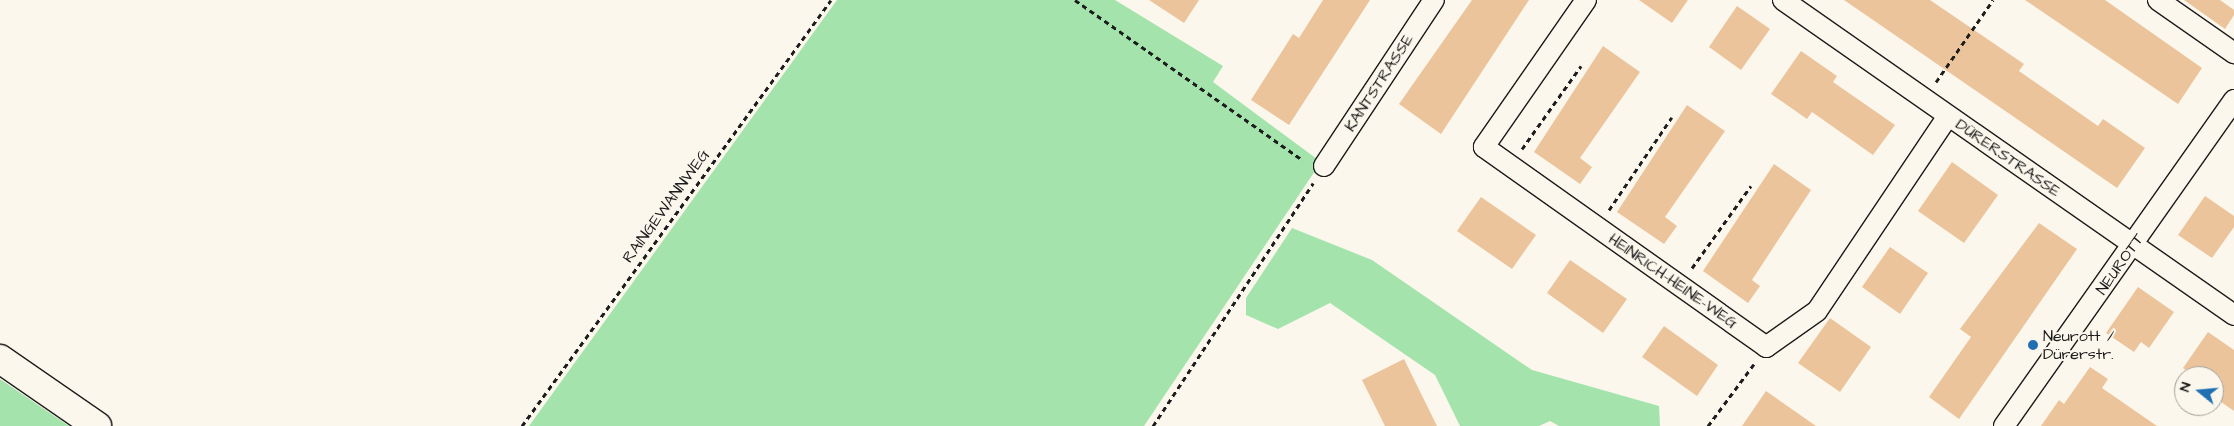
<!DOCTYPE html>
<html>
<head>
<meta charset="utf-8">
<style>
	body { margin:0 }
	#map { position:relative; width:2234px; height:426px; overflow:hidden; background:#fbf7ec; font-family:"Architects Daughter",sans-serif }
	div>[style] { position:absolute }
	.green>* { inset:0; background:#a4e4ac }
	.building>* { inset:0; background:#ecc49c }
	.path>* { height:3px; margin-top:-1.5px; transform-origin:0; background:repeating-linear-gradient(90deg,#1c1c1c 0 5px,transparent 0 9px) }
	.roads { filter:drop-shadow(1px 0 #1c1c1c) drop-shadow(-1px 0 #1c1c1c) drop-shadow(0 1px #1c1c1c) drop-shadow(0 -1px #1c1c1c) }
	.street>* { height:20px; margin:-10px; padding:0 10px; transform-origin:10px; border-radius:10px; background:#fbf7ec }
	.secondary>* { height:28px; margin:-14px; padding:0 14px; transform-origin:14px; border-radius:14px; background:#fbf7ec }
	.dots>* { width:14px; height:14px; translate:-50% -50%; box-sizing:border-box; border:2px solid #fbf7ec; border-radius:50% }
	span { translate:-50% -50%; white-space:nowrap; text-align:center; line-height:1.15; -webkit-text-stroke:4px #fbf7ec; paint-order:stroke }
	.street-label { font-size:16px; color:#1c1c1c }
	.poi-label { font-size:16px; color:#1c1c1c }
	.left { translate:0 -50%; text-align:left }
	.north { position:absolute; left:2174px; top:366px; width:50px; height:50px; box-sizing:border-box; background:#fbf7ec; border:1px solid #a29f99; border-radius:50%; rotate:287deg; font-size:14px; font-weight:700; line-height:20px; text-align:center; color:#1c1c1c }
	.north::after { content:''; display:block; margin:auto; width:18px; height:22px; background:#1f6fb2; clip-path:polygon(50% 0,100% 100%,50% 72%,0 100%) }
</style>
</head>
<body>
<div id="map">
	<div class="green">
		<i style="clip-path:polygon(837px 0,1115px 0,1223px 66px,1213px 82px,1321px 162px,1144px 426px,529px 426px)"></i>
		<i style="clip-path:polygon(1292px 228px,1372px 260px,1532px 370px,1659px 406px,1660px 426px,1559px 426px,1550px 421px,1539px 426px,1460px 426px,1435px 375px,1330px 303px,1278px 329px,1246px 315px,1246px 298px)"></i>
		<i style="clip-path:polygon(0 379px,69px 426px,0 426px)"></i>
	</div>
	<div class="building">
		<i style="clip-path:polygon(1149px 0,1199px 0,1184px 23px)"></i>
		<i style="clip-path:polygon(1323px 0,1370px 0,1289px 125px,1251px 100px,1293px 34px,1299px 38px)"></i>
		<i style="clip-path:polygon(1472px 0,1529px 0,1441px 134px,1399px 104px)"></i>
		<i style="clip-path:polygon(1639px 0,1688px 0,1672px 23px)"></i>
		<i style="clip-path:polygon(1844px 0,1930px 0,2024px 64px,2019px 71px,2098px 126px,2103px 119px,2145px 148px,2117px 188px)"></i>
		<i style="clip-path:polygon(2025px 0,2105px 0,2202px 68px,2178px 104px)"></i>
		<i style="clip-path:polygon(2184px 0,2220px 0,2234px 10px,2234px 15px,2225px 29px)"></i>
		<i style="clip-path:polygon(1737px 6px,1770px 29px,1741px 70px,1709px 47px)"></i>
		<i style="clip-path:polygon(1603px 46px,1640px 72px,1580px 158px,1592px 167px,1580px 184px,1534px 152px)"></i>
		<i style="clip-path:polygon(1801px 51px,1837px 76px,1833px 82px,1895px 125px,1873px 155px,1812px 112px,1807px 119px,1771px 94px)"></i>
		<i style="clip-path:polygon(1687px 105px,1725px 131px,1665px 217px,1677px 226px,1664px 244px,1617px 212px)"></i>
		<i style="clip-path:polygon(1952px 162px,1998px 195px,1964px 243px,1918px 211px)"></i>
		<i style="clip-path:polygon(1774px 164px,1811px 190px,1752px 280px,1760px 286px,1748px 303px,1703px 271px)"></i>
		<i style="clip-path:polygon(2205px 196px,2234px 216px,2234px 227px,2212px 258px,2178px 235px)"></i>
		<i style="clip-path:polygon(1481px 197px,1536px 235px,1512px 269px,1457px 231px)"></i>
		<i style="clip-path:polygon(2039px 223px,2077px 249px,1959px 419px,1929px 397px,1971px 337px,1960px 329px)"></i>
		<i style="clip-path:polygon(1890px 247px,1928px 273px,1900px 314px,1862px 287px)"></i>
		<i style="clip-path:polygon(1570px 260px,1627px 299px,1603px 333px,1547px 293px)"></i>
		<i style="clip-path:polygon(2138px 287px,2174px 312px,2149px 348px,2141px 342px,2134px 352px,2106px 333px)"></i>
		<i style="clip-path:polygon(1830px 318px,1871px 347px,1840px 392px,1798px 363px)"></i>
		<i style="clip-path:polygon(1664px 326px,1718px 365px,1697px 396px,1642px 357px)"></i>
		<i style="clip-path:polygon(2208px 332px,2234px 350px,2234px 411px,2214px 397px,2214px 376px,2194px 376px,2183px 368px)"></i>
		<i style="clip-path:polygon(1404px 359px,1437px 426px,1385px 426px,1362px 380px)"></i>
		<i style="clip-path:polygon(2090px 367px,2108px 379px,2102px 388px,2157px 426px,2041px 426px,2059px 400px,2064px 404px)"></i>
		<i style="clip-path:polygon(1766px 391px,1816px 426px,1742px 426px)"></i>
	</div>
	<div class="path">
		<i style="left:1075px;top:0;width:279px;rotate:35.1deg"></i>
		<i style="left:1936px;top:82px;width:100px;rotate:-55.2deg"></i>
		<i style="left:1522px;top:149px;width:102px;rotate:-54.6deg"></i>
		<i style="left:1609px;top:210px;width:112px;rotate:-55.9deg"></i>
		<i style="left:1692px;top:268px;width:101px;rotate:-54.3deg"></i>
		<i style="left:522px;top:426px;width:526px;rotate:-54.04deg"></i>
		<i style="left:1153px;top:426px;width:291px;rotate:-56.6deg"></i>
		<i style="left:1708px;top:426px;width:77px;rotate:-53.4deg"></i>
	</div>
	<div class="roads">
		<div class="street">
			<i style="left:1586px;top:0;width:179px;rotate:124.8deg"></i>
			<i style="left:1484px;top:147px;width:346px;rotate:35.3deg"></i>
			<i style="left:1766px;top:347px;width:62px;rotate:-35.2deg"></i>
			<i style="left:1817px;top:311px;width:235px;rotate:-56.1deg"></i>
			<i style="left:1783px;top:0;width:550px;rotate:34.93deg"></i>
			<i style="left:2158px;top:0;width:93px;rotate:34.9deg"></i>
			<i style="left:1324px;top:166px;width:199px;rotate:-56.5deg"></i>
			<i style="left:2004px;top:426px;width:399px;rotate:-54.8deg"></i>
		</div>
		<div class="secondary">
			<i style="left:0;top:359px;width:118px;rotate:34.6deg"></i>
		</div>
	</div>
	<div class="dots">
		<i style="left:2033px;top:345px;background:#1f6fb2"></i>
	</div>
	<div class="street-label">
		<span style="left:1379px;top:83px;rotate:-57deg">KANTSTRASSE</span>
		<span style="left:2008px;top:158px;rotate:35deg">DÜRERSTRASSE</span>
		<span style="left:666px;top:206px;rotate:-54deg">RAINGEWANNWEG</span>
		<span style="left:2120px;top:264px;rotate:-55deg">NEUROTT</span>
		<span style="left:1673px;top:281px;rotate:35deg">HEINRICH-HEINE-WEG</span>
	</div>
	<div class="poi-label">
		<span class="left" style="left:2043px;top:345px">Neurott /<br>Dürerstr.</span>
	</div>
	<div class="north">N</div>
</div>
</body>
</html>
